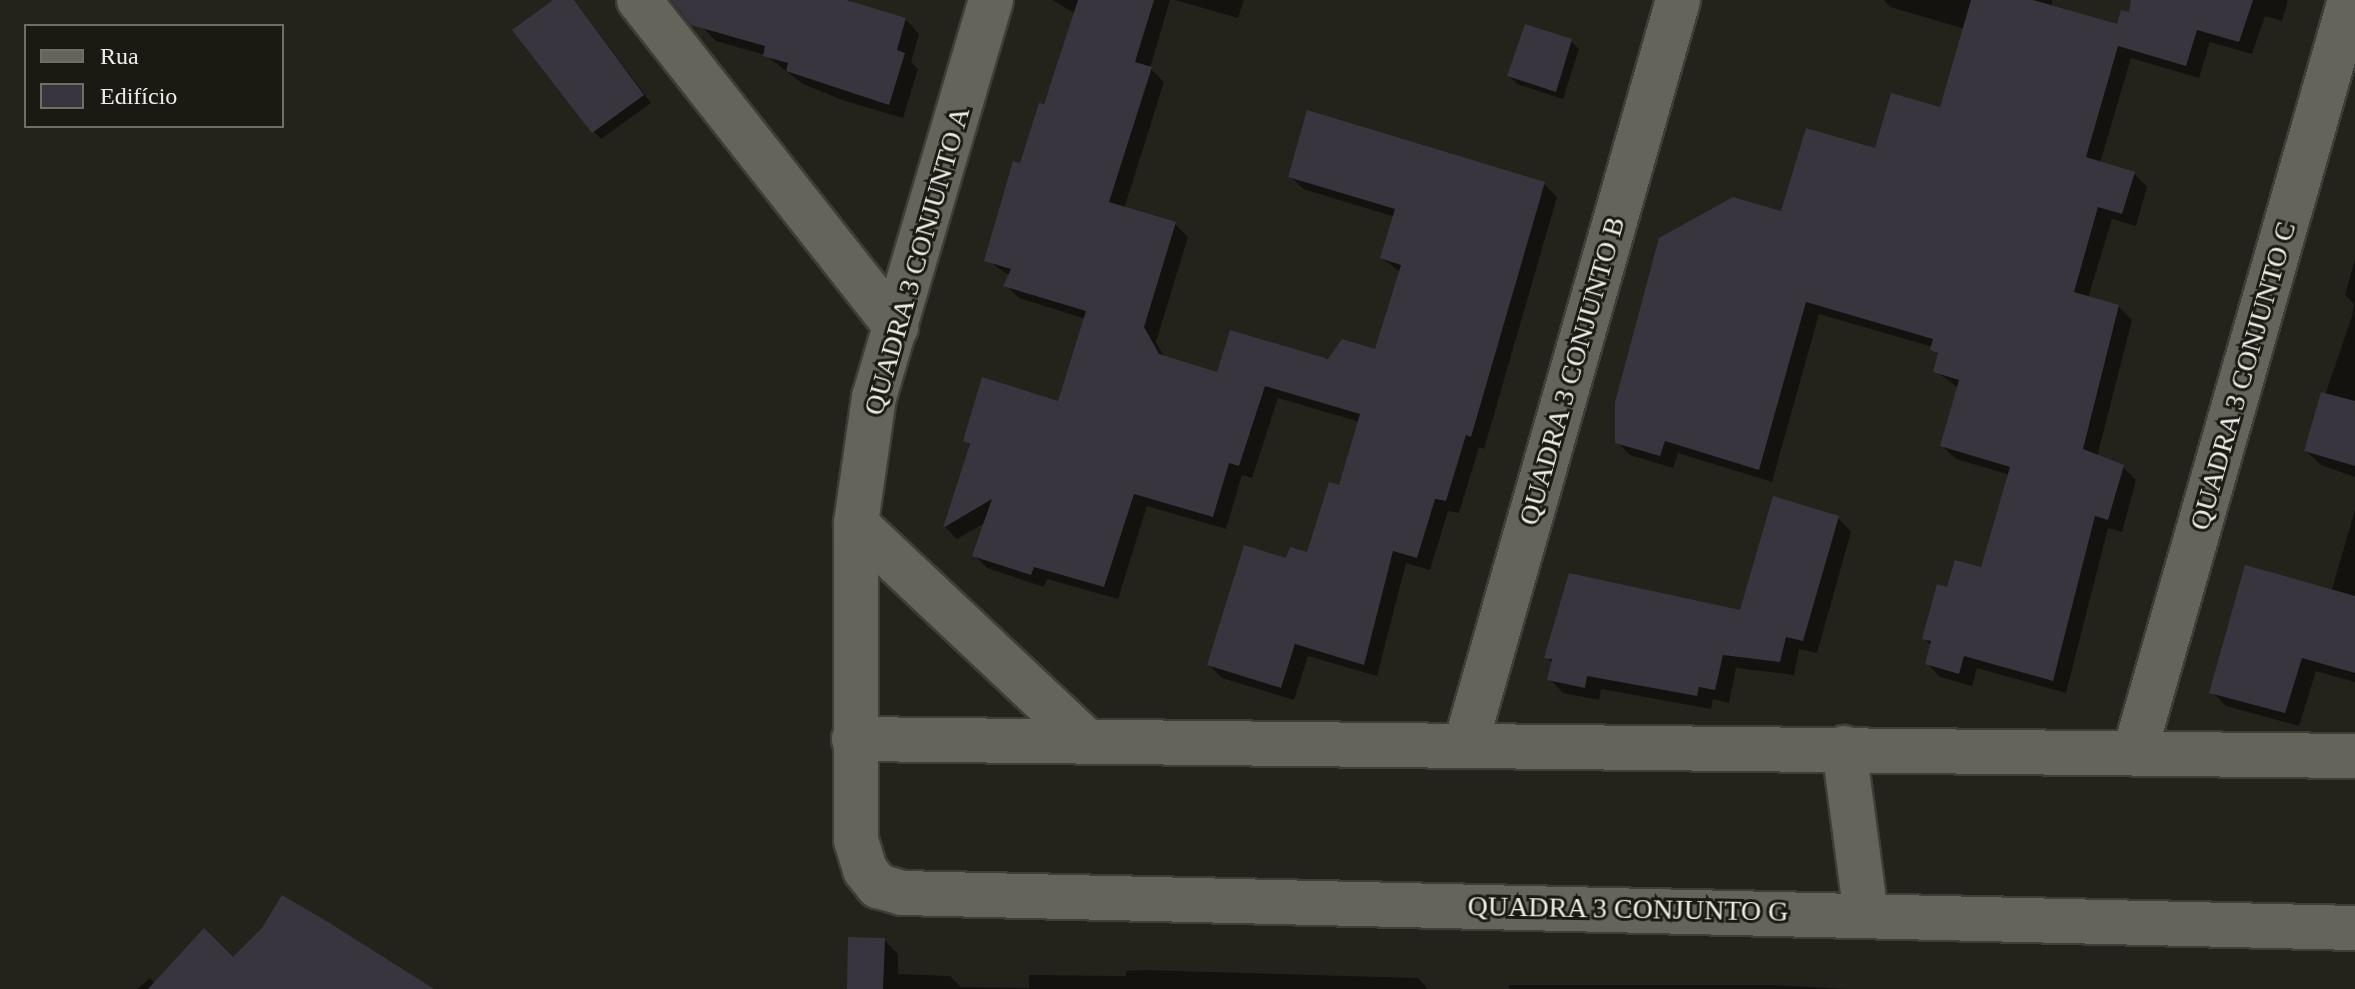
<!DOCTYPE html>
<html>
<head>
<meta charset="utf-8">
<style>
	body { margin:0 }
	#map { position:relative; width:2355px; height:989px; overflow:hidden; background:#24231b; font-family:"Times New Roman",serif }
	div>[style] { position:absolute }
	.shadow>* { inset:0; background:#0007 }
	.building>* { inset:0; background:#38353e }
	.roads { filter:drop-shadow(2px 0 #3e3e38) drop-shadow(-2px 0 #3e3e38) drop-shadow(0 2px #3e3e38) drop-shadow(0 -2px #3e3e38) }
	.minor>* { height:44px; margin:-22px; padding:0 22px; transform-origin:22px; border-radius:22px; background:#65645a }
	span { translate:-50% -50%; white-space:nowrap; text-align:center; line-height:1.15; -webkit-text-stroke:6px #1b1a12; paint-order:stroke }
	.street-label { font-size:28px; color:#eeeee8 }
	.legend { position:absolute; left:24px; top:24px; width:260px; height:104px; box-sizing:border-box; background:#1b1a12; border:2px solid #6f6f68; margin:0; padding:10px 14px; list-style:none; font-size:24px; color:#eeeee8 }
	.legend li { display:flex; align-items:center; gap:16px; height:40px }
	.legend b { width:40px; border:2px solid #6f6f68 }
</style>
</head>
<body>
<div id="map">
	<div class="shadow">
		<i style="clip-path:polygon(556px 0,574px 0,651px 103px,601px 139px,594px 132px)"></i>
		<i style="clip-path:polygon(709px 0,836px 0,905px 19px,919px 34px,911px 62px,918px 69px,903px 118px,842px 100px,803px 84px,765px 55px,716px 41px,702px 27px)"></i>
		<i style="clip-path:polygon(1052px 0,1170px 0,1150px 68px,1164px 82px,1124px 209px,1175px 224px,1188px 237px,1156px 342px,1165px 358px,1219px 374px,1376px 351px,1401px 273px,1382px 258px,1395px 217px,1303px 189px,1290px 176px,1544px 184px,1557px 197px,1484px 449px,1479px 447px,1459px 513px,1448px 511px,1430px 570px,1406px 563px,1377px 676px,1308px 656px,1294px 700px,1222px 678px,1209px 665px,1288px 560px,1308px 554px,1341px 487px,1360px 422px,1278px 398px,1252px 478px,1242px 475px,1226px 529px,1147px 506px,1118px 599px,1047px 579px,1044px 587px,987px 568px,974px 555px,985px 523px,957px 539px,945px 527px,971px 447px,965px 440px,1059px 403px,1086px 319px,1019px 298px,1006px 285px,1010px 276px,987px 260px,1076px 14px)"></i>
		<i style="clip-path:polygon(1175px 0,1244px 0,1238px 18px)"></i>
		<i style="clip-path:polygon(1884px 0,2052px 0,2052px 8px,2118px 27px,2135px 16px,2140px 0,2288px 0,2282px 21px,2265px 16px,2252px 54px,2210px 42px,2199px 78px,2131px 58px,2100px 163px,2134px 173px,2147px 187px,2136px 226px,2112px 219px,2088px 298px,2118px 306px,2132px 320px,2097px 457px,2123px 467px,2136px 480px,2122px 532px,2108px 528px,2066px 693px,1977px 668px,1972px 686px,1940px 677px,1927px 663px,1931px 646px,1924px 638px,1948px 590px,1982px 570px,2010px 475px,1956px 459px,1942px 446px,1959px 388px,1935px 371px,1939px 357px,1933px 347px,1819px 314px,1772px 482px,1678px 453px,1673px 468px,1630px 455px,1617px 442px,1783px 214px,1942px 110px,1965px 29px,1890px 7px)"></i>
		<i style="clip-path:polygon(1571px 41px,1579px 49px,1563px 99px,1517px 84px,1509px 76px)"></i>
		<i style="clip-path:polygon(2355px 259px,2355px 477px,2321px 465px,2306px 451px,2352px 316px,2354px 304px,2345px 295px)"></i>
		<i style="clip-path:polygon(2355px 510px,2355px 682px,2316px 671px,2299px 726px,2226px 706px,2212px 692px,2331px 592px)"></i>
		<i style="clip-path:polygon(1838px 518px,1851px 532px,1817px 653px,1799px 649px,1794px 675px,1736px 668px,1729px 703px,1713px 699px,1711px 709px,1601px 689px,1599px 700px,1563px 693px,1550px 679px,1553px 664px,1547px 657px,1742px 612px)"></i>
		<i style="clip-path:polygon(884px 940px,898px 954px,898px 974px,950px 976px,961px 987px,1029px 988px,1029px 975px,1126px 976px,1126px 971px,1144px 970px,1418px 978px,1428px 989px,849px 989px)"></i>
		<i style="clip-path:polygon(233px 960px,428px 989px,137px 989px,150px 978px,155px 984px)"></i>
		<i style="clip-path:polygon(1509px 985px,1771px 985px,1847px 989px,1509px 989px)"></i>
	</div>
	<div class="building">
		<i style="clip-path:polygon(553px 0,574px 0,644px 95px,592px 133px,512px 30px)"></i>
		<i style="clip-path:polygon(671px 0,846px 0,906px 18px,897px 50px,905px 53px,889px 105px,786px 71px,788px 63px,763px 56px,765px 46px,691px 25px)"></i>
		<i style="clip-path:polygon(1078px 0,1154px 0,1135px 62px,1152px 67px,1109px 202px,1176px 222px,1144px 327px,1159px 354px,1217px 372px,1230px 330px,1328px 359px,1342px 339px,1375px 349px,1401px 265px,1380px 258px,1395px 209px,1288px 177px,1307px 110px,1545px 182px,1471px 437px,1466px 435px,1446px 501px,1435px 499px,1417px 558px,1393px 551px,1364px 665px,1295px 644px,1281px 688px,1207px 665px,1244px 545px,1286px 558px,1290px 547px,1307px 552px,1329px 482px,1339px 485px,1360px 414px,1265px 386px,1239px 466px,1229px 463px,1213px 517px,1134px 494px,1104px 587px,1034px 567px,1031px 575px,972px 556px,992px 499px,943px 528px,970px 444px,963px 441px,982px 377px,1058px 401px,1086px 311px,1003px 286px,1011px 269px,984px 261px,1013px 161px,1020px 163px,1039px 103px,1044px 104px)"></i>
		<i style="clip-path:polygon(1971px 0,2033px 0,2117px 24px,2121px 10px,2157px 19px,2129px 12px,2131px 0,2253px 0,2239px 42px,2197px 30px,2186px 66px,2118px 46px,2086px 157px,2135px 172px,2122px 214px,2098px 207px,2074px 292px,2119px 305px,2083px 449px,2124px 465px,2108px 520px,2095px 516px,2053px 681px,1964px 656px,1959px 674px,1925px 664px,1931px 641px,1922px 639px,1937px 584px,1947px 587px,1955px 560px,1981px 567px,2010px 467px,1940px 446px,1959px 380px,1933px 372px,1938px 353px,1930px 350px,1933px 339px,1806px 302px,1759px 470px,1665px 441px,1660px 456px,1615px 443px,1615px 402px,1659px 238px,1733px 197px,1781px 211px,1806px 128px,1875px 148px,1891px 93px,1940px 107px)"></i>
		<i style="clip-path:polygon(1525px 24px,1572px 39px,1556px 92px,1507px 76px)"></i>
		<i style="clip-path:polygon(2321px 392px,2355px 401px,2355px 466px,2304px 451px)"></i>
		<i style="clip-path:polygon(1773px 496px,1839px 516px,1803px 641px,1786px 637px,1780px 662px,1723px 655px,1715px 690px,1699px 687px,1697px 696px,1587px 676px,1585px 688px,1547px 680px,1552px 659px,1544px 658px,1569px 573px,1740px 610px)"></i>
		<i style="clip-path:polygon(2245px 565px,2355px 596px,2355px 673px,2302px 658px,2285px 713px,2209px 693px)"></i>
		<i style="clip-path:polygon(282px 895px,328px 922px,434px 989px,148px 989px,204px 928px,233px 957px,262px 928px)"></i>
		<i style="clip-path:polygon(848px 937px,885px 938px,883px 989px,847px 989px)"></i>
	</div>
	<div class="roads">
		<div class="minor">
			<i style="left:639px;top:0;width:416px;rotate:51.8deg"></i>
			<i style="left:991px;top:0;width:414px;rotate:106.4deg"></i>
			<i style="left:874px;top:397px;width:128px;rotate:98.1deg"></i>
			<i style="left:856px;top:524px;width:316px;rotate:90deg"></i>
			<i style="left:856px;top:840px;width:31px;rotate:73deg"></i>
			<i style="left:865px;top:870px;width:21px;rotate:51deg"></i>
			<i style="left:878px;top:886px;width:25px;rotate:16deg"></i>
			<i style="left:902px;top:893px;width:1453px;rotate:1.38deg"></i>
			<i style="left:856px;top:524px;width:316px;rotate:43.3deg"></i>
			<i style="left:854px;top:739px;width:1501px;rotate:0.65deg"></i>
			<i style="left:1466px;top:743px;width:773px;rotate:-74.07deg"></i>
			<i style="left:1844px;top:748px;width:168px;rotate:82.5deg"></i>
			<i style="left:2135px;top:751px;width:781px;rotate:-74.02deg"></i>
		</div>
	</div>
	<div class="street-label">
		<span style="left:917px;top:261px;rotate:-74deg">QUADRA 3 CONJUNTO A</span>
		<span style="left:1572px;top:371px;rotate:-74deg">QUADRA 3 CONJUNTO B</span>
		<span style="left:2243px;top:376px;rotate:-74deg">QUADRA 3 CONJUNTO C</span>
		<span style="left:1628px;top:909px;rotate:1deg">QUADRA 3 CONJUNTO G</span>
	</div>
	<ul class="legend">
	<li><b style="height:10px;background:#65645a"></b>Rua</li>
	<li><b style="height:22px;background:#38353e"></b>Edifício</li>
	</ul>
</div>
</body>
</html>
